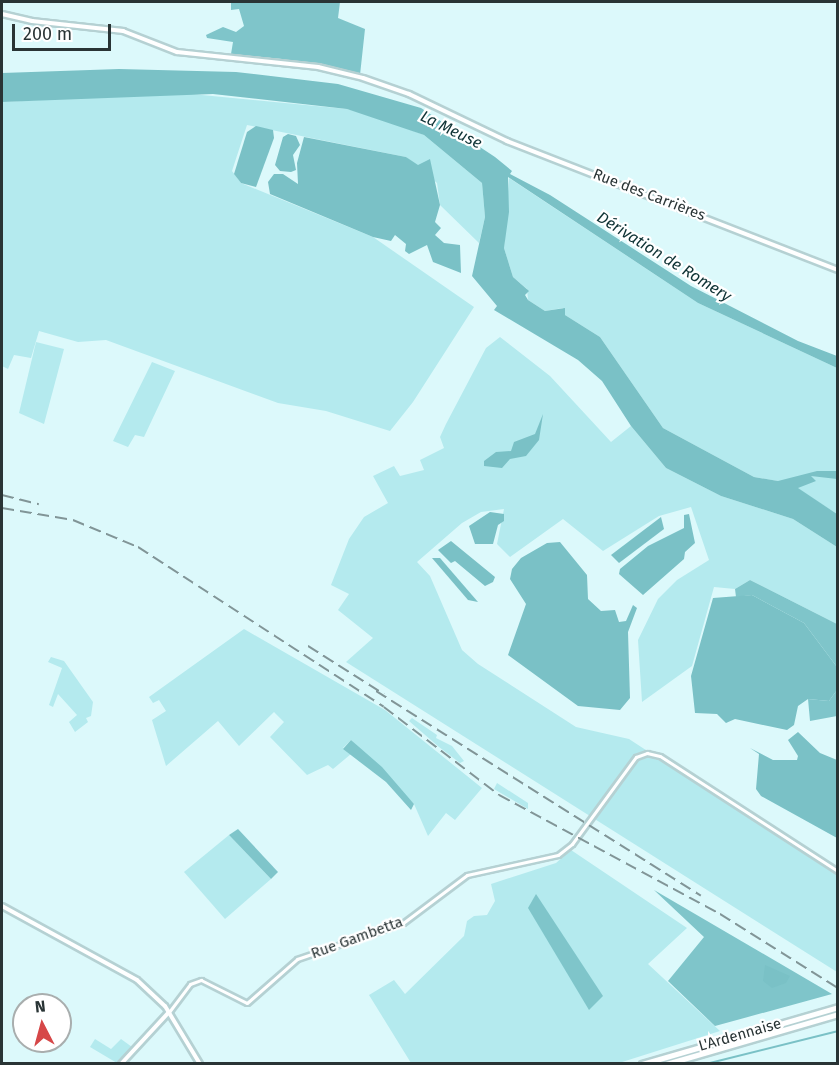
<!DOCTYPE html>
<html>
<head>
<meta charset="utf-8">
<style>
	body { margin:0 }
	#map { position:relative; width:839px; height:1065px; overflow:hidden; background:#dcf9fb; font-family:"Fira Sans",sans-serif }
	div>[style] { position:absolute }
	.green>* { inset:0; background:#b4eaee }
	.forest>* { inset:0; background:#7fc5ca }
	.water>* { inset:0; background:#7ac1c6 }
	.stream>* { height:1.5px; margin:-0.75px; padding:0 0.75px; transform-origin:0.75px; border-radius:0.75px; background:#7ac1c6 }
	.roads { filter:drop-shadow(2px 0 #b5d1d3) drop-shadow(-2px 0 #b5d1d3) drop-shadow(0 2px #b5d1d3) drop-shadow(0 -2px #b5d1d3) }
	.tertiary>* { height:3px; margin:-1.5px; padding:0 1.5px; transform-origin:1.5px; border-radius:1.5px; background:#fff }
	.secondary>* { height:4px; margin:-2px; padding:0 2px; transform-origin:2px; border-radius:2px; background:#fff }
	.motorway>* { height:5px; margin:-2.5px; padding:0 2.5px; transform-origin:2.5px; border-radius:2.5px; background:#fff }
	.rail>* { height:1.5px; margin-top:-0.75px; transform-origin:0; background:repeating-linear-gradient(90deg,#819597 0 12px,transparent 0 18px) }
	span { translate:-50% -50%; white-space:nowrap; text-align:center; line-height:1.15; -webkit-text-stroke:4.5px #fff; paint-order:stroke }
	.street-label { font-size:15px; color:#293435 }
	.water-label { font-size:16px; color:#0e3234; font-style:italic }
	.frame { position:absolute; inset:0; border:3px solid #293435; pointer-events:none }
	.north { position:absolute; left:12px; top:993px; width:60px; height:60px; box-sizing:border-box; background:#fff; border:2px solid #a9aeae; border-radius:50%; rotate:354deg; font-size:16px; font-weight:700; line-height:24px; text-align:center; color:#293435 }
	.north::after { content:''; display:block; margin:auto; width:21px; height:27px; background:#d64748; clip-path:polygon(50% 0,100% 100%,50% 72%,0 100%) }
	.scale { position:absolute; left:12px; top:24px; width:99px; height:27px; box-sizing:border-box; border:3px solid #293435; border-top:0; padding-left:8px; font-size:18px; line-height:21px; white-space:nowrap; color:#293435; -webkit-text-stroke:4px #fff; paint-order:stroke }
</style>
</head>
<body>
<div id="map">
	<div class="green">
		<i style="clip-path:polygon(181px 93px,347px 109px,372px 115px,424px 135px,482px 183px,485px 217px,479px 243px,440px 205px,437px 183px,406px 157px,247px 125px,232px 171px,241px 183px,373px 237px,474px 307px,413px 402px,390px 431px,326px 411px,278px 403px,106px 340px,78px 342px,39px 331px,31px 358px,14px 355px,8px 369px,2px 366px,2px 102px)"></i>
		<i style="clip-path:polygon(509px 178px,698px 303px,837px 368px,837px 514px,789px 483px,754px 477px,663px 428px,600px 337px,565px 315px,563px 308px,545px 311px,528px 300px,527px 289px,513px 277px,504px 248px)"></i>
		<i style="clip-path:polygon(500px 337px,550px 376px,611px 442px,631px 426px,666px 468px,721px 496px,793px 519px,837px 547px,837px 624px,750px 580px,735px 589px,714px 587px,692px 666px,642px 702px,638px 640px,658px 599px,677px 580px,709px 560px,691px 507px,659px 516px,603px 551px,563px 519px,510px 557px,497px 544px,504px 509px,481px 512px,462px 523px,417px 562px,430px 576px,462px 650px,478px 664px,576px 727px,629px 739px,837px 875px,837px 972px,346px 662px,373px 638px,338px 610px,349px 594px,331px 585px,349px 539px,364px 517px,388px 503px,373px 476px,394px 466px,400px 476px,424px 470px,420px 460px,444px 448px,440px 437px,446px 424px,486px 348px)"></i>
		<i style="clip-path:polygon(36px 342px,64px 349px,44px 424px,19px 413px)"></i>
		<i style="clip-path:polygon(152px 362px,175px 371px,144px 437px,135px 435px,128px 447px,113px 441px)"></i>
		<i style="clip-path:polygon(244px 629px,385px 710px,482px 788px,455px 820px,446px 813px,428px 836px,414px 804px,351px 740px,343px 748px,351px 754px,333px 769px,328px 765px,307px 775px,270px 737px,284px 722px,274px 712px,239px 746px,218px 721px,166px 766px,152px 720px,166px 711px,159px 700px,153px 703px,149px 697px)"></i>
		<i style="clip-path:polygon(51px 657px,64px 661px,93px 702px,91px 716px,86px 718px,88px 722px,75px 732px,69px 722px,77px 715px,58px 694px,53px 707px,49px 705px,62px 668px,48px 662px)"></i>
		<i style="clip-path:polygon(412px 718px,437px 735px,436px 738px,452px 746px,464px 761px,460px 763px,439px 747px,409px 721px)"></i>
		<i style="clip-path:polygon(497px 783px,528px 803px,528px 809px,494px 789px)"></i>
		<i style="clip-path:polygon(229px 835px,271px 879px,225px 919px,184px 872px)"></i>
		<i style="clip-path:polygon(571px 850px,687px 928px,648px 964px,720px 1031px,619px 1063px,411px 1063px,369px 995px,394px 980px,405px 994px,464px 936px,467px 921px,474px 916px,487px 915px,495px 901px,491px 884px,556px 863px)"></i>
		<i style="clip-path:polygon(95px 1039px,111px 1049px,121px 1039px,132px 1047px,117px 1063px,90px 1047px)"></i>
	</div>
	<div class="forest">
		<i style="clip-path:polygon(231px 2px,340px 2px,338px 18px,365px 29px,360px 75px,282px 59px,231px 54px,233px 42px,207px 38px,206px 35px,223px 27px,236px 32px,244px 26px,239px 9px,231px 10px)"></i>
		<i style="clip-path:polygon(750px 580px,837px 624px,837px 667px,804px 623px,752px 595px,736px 597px,735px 589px)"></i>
		<i style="clip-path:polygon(837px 690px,837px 716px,810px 721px,808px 699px,829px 701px)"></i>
		<i style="clip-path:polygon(351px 740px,382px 767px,414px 804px,411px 810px,386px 782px,343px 749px)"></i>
		<i style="clip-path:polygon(238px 829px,278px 872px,271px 879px,229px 835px)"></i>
		<i style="clip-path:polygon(654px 890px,832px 994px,715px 1026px,668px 981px,704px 937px)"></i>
		<i style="clip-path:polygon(536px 894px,603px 996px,589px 1010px,528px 908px)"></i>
	</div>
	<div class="water">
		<i style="clip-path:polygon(119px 69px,236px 72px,338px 84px,421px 108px,495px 157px,512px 171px,510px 174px,550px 195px,691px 286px,798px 341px,837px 356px,837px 368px,698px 303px,508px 177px,509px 212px,504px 248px,513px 277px,529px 291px,525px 295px,528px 300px,545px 311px,565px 308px,565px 315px,600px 337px,663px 428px,754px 477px,778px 481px,817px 471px,837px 471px,837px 479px,811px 476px,816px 481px,798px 488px,837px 514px,837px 547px,793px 519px,721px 496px,666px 468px,631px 426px,602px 381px,578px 360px,494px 310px,497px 306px,472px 276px,485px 217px,482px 183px,424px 135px,347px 109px,213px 94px,2px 102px,2px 73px)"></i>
		<i style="clip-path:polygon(256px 126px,273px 130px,274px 138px,256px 187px,241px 183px,234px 174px,247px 132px)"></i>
		<i style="clip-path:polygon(288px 134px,296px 136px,300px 145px,293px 155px,296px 170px,291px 172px,280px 171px,275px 165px,283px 137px)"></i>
		<i style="clip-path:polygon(304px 137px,406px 157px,418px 165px,430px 159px,440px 205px,435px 222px,441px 228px,435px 235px,444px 243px,460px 245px,461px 273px,433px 262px,427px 245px,409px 254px,405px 251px,406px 244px,395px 235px,391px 241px,373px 237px,270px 194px,268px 182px,274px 174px,283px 174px,298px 184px,297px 163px)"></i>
		<i style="clip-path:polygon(543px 414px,539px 440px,526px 456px,510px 459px,502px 468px,484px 466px,484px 461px,496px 452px,511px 451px,514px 442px,535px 434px)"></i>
		<i style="clip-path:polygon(490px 512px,504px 514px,504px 521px,498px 525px,493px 544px,475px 544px,469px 526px)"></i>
		<i style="clip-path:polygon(689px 514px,695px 543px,685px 552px,684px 559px,643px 595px,619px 574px,620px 569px,648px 546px,684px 528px,684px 515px)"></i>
		<i style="clip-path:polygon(661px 517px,664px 529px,619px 563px,611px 555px)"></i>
		<i style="clip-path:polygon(451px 541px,495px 577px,493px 582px,485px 586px,455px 561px,451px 563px,438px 550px)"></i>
		<i style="clip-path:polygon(560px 542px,587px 575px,588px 599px,601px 611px,615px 610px,619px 622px,626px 621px,633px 605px,637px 608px,628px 632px,630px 698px,620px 710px,578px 706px,508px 655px,526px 604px,510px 579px,512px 569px,521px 558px,547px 543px)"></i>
		<i style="clip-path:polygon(432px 558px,440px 558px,478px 602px,468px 600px)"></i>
		<i style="clip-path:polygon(752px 595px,804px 623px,837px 667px,837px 690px,829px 701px,808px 699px,798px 706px,794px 725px,787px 730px,735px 719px,726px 723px,717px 714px,695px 713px,691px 676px,713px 598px)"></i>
		<i style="clip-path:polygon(798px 732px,820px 753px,837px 760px,837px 838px,761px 796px,756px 789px,759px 754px,750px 748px,773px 760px,797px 760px,798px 756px,788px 740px)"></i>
		<i style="clip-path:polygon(765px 965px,790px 976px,786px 983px,772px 988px,763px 981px)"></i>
	</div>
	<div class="stream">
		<i style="left:706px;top:1064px;width:136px;rotate:-14deg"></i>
	</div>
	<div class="roads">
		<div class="tertiary">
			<i style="left:169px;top:1012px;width:35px;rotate:-53deg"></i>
			<i style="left:190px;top:984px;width:12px;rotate:-20deg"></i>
			<i style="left:201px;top:980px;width:51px;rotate:26.6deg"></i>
			<i style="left:247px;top:1003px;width:67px;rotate:-41.3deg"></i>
			<i style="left:297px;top:959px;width:112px;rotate:-18.8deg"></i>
			<i style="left:403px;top:923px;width:80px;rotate:-36.9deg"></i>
			<i style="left:467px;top:875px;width:93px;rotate:-12.4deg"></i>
			<i style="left:558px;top:855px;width:18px;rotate:-38deg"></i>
			<i style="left:572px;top:844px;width:108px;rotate:-53.7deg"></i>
			<i style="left:636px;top:757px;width:12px;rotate:-20deg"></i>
			<i style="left:647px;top:753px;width:13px;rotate:13deg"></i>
			<i style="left:660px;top:756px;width:212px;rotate:32.9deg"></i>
		</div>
		<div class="secondary">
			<i style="left:2px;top:14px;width:31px;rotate:13deg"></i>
			<i style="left:32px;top:21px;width:92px;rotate:6.3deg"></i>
			<i style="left:123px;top:31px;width:58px;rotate:21.3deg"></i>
			<i style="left:177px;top:52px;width:142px;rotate:6.1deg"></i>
			<i style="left:318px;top:67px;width:46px;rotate:13.7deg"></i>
			<i style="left:363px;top:78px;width:49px;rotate:19.2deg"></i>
			<i style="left:409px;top:94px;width:109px;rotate:25.6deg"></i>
			<i style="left:507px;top:141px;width:355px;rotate:21.3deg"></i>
			<i style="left:2px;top:906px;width:154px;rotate:28.7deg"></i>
			<i style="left:137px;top:980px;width:38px;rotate:43deg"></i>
			<i style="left:165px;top:1006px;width:68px;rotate:58.9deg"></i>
			<i style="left:121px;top:1064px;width:71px;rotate:-47.3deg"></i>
		</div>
		<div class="motorway">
			<i style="left:642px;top:1064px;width:204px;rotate:-16.2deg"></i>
			<i style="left:666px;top:1064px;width:179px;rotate:-16.2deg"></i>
		</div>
	</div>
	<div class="rail">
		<i style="left:2px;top:495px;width:38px;rotate:14deg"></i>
		<i style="left:2px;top:508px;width:72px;rotate:9.6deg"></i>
		<i style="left:73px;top:520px;width:70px;rotate:22.6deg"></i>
		<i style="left:138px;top:547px;width:293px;rotate:33deg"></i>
		<i style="left:384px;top:707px;width:145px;rotate:37.4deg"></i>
		<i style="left:499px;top:795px;width:251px;rotate:28.3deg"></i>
		<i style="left:720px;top:914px;width:139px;rotate:32.1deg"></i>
		<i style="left:308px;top:646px;width:90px;rotate:32.3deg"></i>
		<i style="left:376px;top:691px;width:384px;rotate:32.2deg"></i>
	</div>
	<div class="street-label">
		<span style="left:649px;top:195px;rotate:21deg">Rue des Carrières</span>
		<span style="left:357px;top:938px;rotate:-20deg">Rue Gambetta</span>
		<span style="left:740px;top:1035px;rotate:-16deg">L'Ardennaise</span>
	</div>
	<div class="water-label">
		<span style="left:451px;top:130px;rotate:26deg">La Meuse</span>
		<span style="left:664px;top:257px;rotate:32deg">Dérivation de Romery</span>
	</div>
	<div class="frame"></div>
	<div class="north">N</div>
	<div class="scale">200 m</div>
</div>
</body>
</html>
